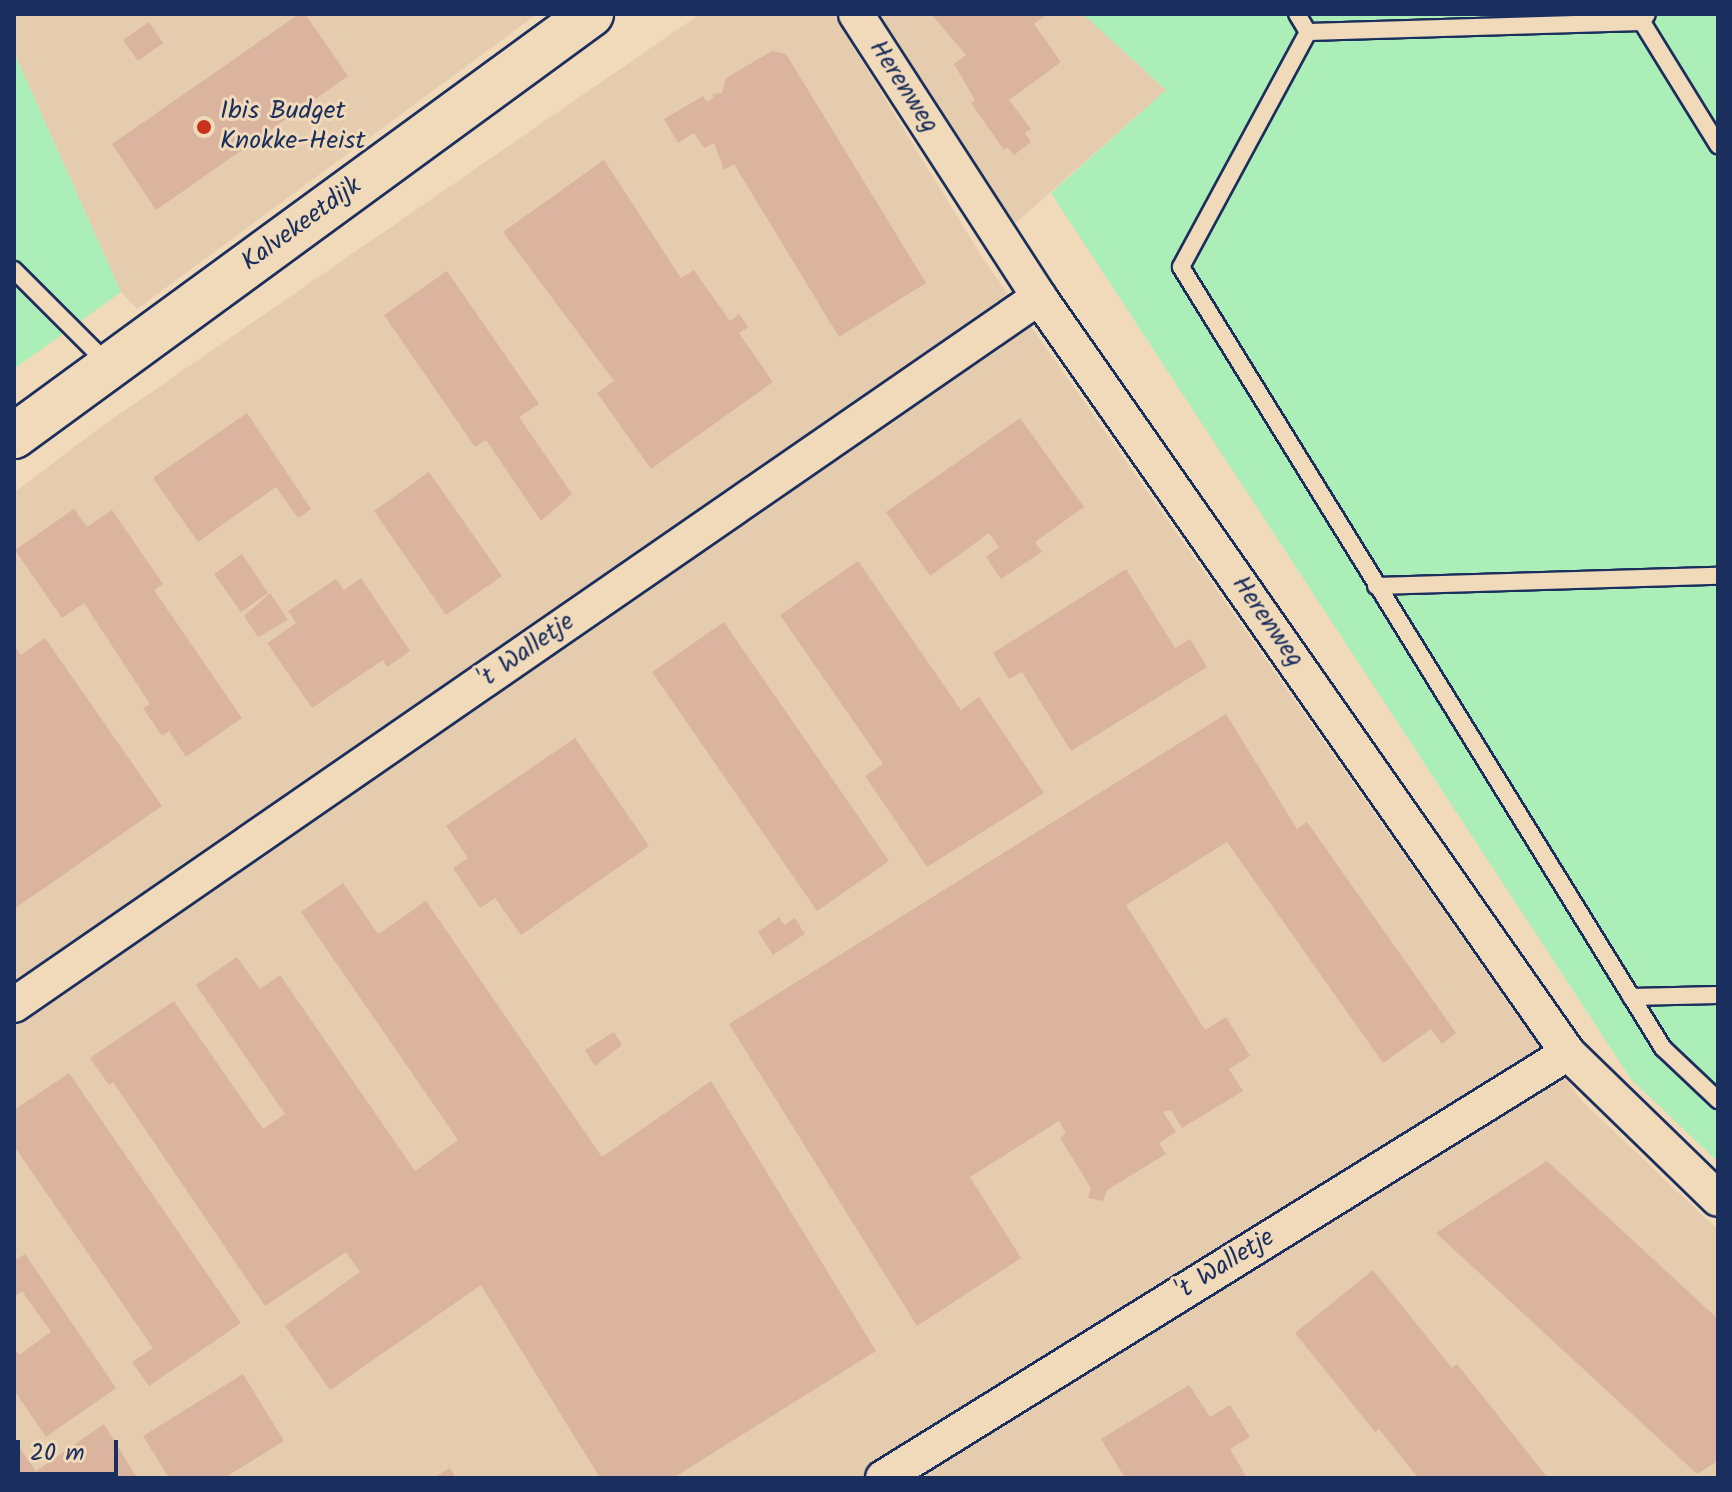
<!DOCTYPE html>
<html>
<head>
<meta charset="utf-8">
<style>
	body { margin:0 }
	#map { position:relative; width:1732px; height:1492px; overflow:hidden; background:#f0dab9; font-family:Kalam,sans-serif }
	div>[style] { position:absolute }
	.built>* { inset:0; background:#e5ccaf }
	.green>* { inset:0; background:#aceeb8 }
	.building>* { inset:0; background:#dab49e }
	.roads { filter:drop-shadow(2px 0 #1b2f5e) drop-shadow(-2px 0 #1b2f5e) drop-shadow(0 2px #1b2f5e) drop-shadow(0 -2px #1b2f5e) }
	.lane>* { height:16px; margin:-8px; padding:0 8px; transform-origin:8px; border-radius:8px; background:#f0dab9 }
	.street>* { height:34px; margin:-17px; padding:0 17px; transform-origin:17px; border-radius:17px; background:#f0dab9 }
	.secondary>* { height:44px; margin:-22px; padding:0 22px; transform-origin:22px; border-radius:22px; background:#f0dab9 }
	.dots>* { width:22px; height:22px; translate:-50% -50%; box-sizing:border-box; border:4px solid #f0dab9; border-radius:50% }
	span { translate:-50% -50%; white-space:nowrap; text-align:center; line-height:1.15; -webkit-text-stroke:6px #f0dab9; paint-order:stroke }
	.street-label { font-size:26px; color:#1b2f5e }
	.poi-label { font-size:26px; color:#1b2f5e }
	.left { translate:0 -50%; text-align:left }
	.frame { position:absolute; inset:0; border:16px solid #1b2f5e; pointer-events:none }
	.scale { position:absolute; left:16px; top:1440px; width:102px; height:36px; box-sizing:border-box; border:4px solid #1b2f5e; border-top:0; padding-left:10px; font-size:24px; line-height:28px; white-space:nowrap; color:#1b2f5e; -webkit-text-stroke:6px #f0dab9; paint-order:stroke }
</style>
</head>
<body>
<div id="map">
	<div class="built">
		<i style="clip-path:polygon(14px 14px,537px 14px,137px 309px,121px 292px,14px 52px)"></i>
		<i style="clip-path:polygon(700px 14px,833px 14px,984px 260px,1516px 1014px,1583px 1102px,1718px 1230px,1718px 1478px,14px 1478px,14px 493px,95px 431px)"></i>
		<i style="clip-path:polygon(880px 14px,1083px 14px,1166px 90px,1011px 227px)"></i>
	</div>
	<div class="green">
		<i style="clip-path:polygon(1083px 14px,1718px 14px,1718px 1162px,1631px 1079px,1051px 193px,1166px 90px)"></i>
		<i style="clip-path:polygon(14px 52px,121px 292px,14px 369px)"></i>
	</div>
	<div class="building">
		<i style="clip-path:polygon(299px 14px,305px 14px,348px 76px,156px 210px,112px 144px)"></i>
		<i style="clip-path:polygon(931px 14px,1048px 14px,1034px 24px,1061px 62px,1009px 100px,1031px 129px,1025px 133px,1031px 142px,1014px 155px,1007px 147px,1004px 150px,971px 103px,975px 100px,954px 64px,966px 55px)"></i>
		<i style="clip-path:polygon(149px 22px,163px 43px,138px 61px,123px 40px)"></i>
		<i style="clip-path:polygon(772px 51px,786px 54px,926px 283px,839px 337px,734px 164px,724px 170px,714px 143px,704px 148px,694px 133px,678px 143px,664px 119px,703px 96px,707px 102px,714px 98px,712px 94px,722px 93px,726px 78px)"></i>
		<i style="clip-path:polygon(604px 160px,681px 278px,694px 270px,730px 321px,739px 314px,748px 327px,739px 333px,773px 382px,651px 469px,597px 393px,614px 381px,503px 232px)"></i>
		<i style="clip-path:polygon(447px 271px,539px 404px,519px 417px,572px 494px,541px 521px,486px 440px,475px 447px,384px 315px)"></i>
		<i style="clip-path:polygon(247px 413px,311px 509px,298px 518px,276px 487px,198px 542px,153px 478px)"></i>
		<i style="clip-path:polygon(1020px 418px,1084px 507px,1035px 542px,1042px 552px,1001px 579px,986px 557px,999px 547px,989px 533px,930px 576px,886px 512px)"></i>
		<i style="clip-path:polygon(429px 472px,502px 576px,446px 615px,374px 511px)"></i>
		<i style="clip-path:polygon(74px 509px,87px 527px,112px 510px,163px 584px,154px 590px,242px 718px,186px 757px,169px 731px,162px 736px,143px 708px,150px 704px,84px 603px,62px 618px,15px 550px)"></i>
		<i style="clip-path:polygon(242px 554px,268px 593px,241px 612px,214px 574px)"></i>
		<i style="clip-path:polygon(858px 561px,961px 710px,979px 697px,1044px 793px,927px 867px,865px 776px,883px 764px,780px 615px)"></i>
		<i style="clip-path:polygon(1126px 569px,1175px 648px,1190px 639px,1207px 667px,1071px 751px,1022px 672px,1009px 679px,993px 653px)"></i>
		<i style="clip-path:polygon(361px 578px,410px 651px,387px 667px,383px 660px,312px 708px,267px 643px,296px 623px,288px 611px,336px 579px,344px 590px)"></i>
		<i style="clip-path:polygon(270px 593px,288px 620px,258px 637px,244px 616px)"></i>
		<i style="clip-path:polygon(724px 622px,889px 861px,817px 911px,652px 672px)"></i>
		<i style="clip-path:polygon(45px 638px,162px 806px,14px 909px,14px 646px,21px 655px)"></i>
		<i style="clip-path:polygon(1226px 714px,1297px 829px,1307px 822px,1456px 1033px,1442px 1044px,1431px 1029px,1383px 1063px,1227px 842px,1126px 905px,1205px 1030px,1226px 1017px,1250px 1056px,1229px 1069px,1243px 1091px,1182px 1128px,1171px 1110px,1163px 1112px,1176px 1132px,1159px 1143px,1166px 1154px,1107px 1190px,1103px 1201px,1088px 1198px,1091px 1188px,1060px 1138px,1066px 1133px,1059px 1121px,970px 1177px,1021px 1258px,917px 1326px,729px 1024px)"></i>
		<i style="clip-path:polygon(575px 738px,649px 846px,521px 935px,495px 898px,480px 908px,453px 868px,468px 858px,446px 826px)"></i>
		<i style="clip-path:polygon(343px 883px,378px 934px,426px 901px,602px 1157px,711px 1081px,876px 1351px,673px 1478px,600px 1478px,481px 1285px,330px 1390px,285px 1326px,360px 1272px,346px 1252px,265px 1306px,113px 1082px,109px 1085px,90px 1058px,174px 1001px,263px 1129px,285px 1114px,196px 985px,237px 957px,260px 989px,280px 975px,415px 1171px,458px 1140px,301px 912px)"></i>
		<i style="clip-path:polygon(779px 917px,784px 925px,795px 918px,805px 934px,773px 955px,758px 932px)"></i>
		<i style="clip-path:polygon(614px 1032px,622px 1045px,595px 1066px,585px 1050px)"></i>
		<i style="clip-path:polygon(69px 1073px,241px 1323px,149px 1386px,132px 1362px,153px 1348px,14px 1146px,14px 1110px)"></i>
		<i style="clip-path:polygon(1547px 1161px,1718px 1319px,1718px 1461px,1697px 1474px,1436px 1233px)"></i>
		<i style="clip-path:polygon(25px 1254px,116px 1388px,46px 1437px,14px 1390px,14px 1348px,19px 1355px,51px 1332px,22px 1291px,14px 1297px,14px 1261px)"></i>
		<i style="clip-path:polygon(1373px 1270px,1452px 1368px,1457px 1364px,1548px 1478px,1418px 1478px,1379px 1429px,1375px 1432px,1295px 1333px)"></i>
		<i style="clip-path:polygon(243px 1374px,284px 1441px,224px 1478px,169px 1478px,143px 1436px)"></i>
		<i style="clip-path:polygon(1189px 1385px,1210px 1417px,1230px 1405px,1250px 1437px,1230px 1449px,1247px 1478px,1125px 1478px,1101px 1439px)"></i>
		<i style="clip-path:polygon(104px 1424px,137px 1478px,41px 1478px,36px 1471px)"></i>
		<i style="clip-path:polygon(14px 1440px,36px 1471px,26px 1478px,14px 1478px)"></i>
		<i style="clip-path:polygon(450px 1468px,456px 1478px,433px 1478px)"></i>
	</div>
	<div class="roads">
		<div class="lane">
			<i style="left:1297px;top:14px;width:21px;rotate:59deg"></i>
			<i style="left:1308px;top:32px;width:267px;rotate:118.4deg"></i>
			<i style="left:1181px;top:267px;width:918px;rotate:58.32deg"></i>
			<i style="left:1663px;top:1048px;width:76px;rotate:43.4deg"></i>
			<i style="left:1647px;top:14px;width:9px;rotate:122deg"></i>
			<i style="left:1642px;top:22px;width:145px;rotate:58.3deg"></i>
			<i style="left:1308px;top:32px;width:334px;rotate:-1.7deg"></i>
			<i style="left:14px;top:270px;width:134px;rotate:45deg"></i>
			<i style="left:1376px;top:586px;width:342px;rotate:-1.7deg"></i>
			<i style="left:1631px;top:997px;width:87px;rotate:-1.3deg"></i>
		</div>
		<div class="street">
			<i style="left:856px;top:14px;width:337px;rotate:57.1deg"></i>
			<i style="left:1039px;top:297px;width:923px;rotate:55.02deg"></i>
			<i style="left:1568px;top:1053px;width:209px;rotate:44.2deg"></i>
			<i style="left:14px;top:1005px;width:1246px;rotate:-34.63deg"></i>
			<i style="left:883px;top:1478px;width:806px;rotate:-31.82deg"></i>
		</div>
		<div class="secondary">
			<i style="left:14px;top:436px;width:715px;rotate:-36.18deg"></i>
		</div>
	</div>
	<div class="dots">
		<i style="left:204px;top:127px;background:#c8321e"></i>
	</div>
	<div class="street-label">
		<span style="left:903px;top:87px;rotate:57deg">Herenweg</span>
		<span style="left:302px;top:225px;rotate:-36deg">Kalvekeetdijk</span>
		<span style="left:1267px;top:622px;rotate:55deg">Herenweg</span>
		<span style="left:527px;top:651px;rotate:-35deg">'t Walletje</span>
		<span style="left:1226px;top:1265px;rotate:-32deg">'t Walletje</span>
	</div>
	<div class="poi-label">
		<span class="left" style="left:220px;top:127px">Ibis Budget<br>Knokke-Heist</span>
	</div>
	<div class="frame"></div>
	<div class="scale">20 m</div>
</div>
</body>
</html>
